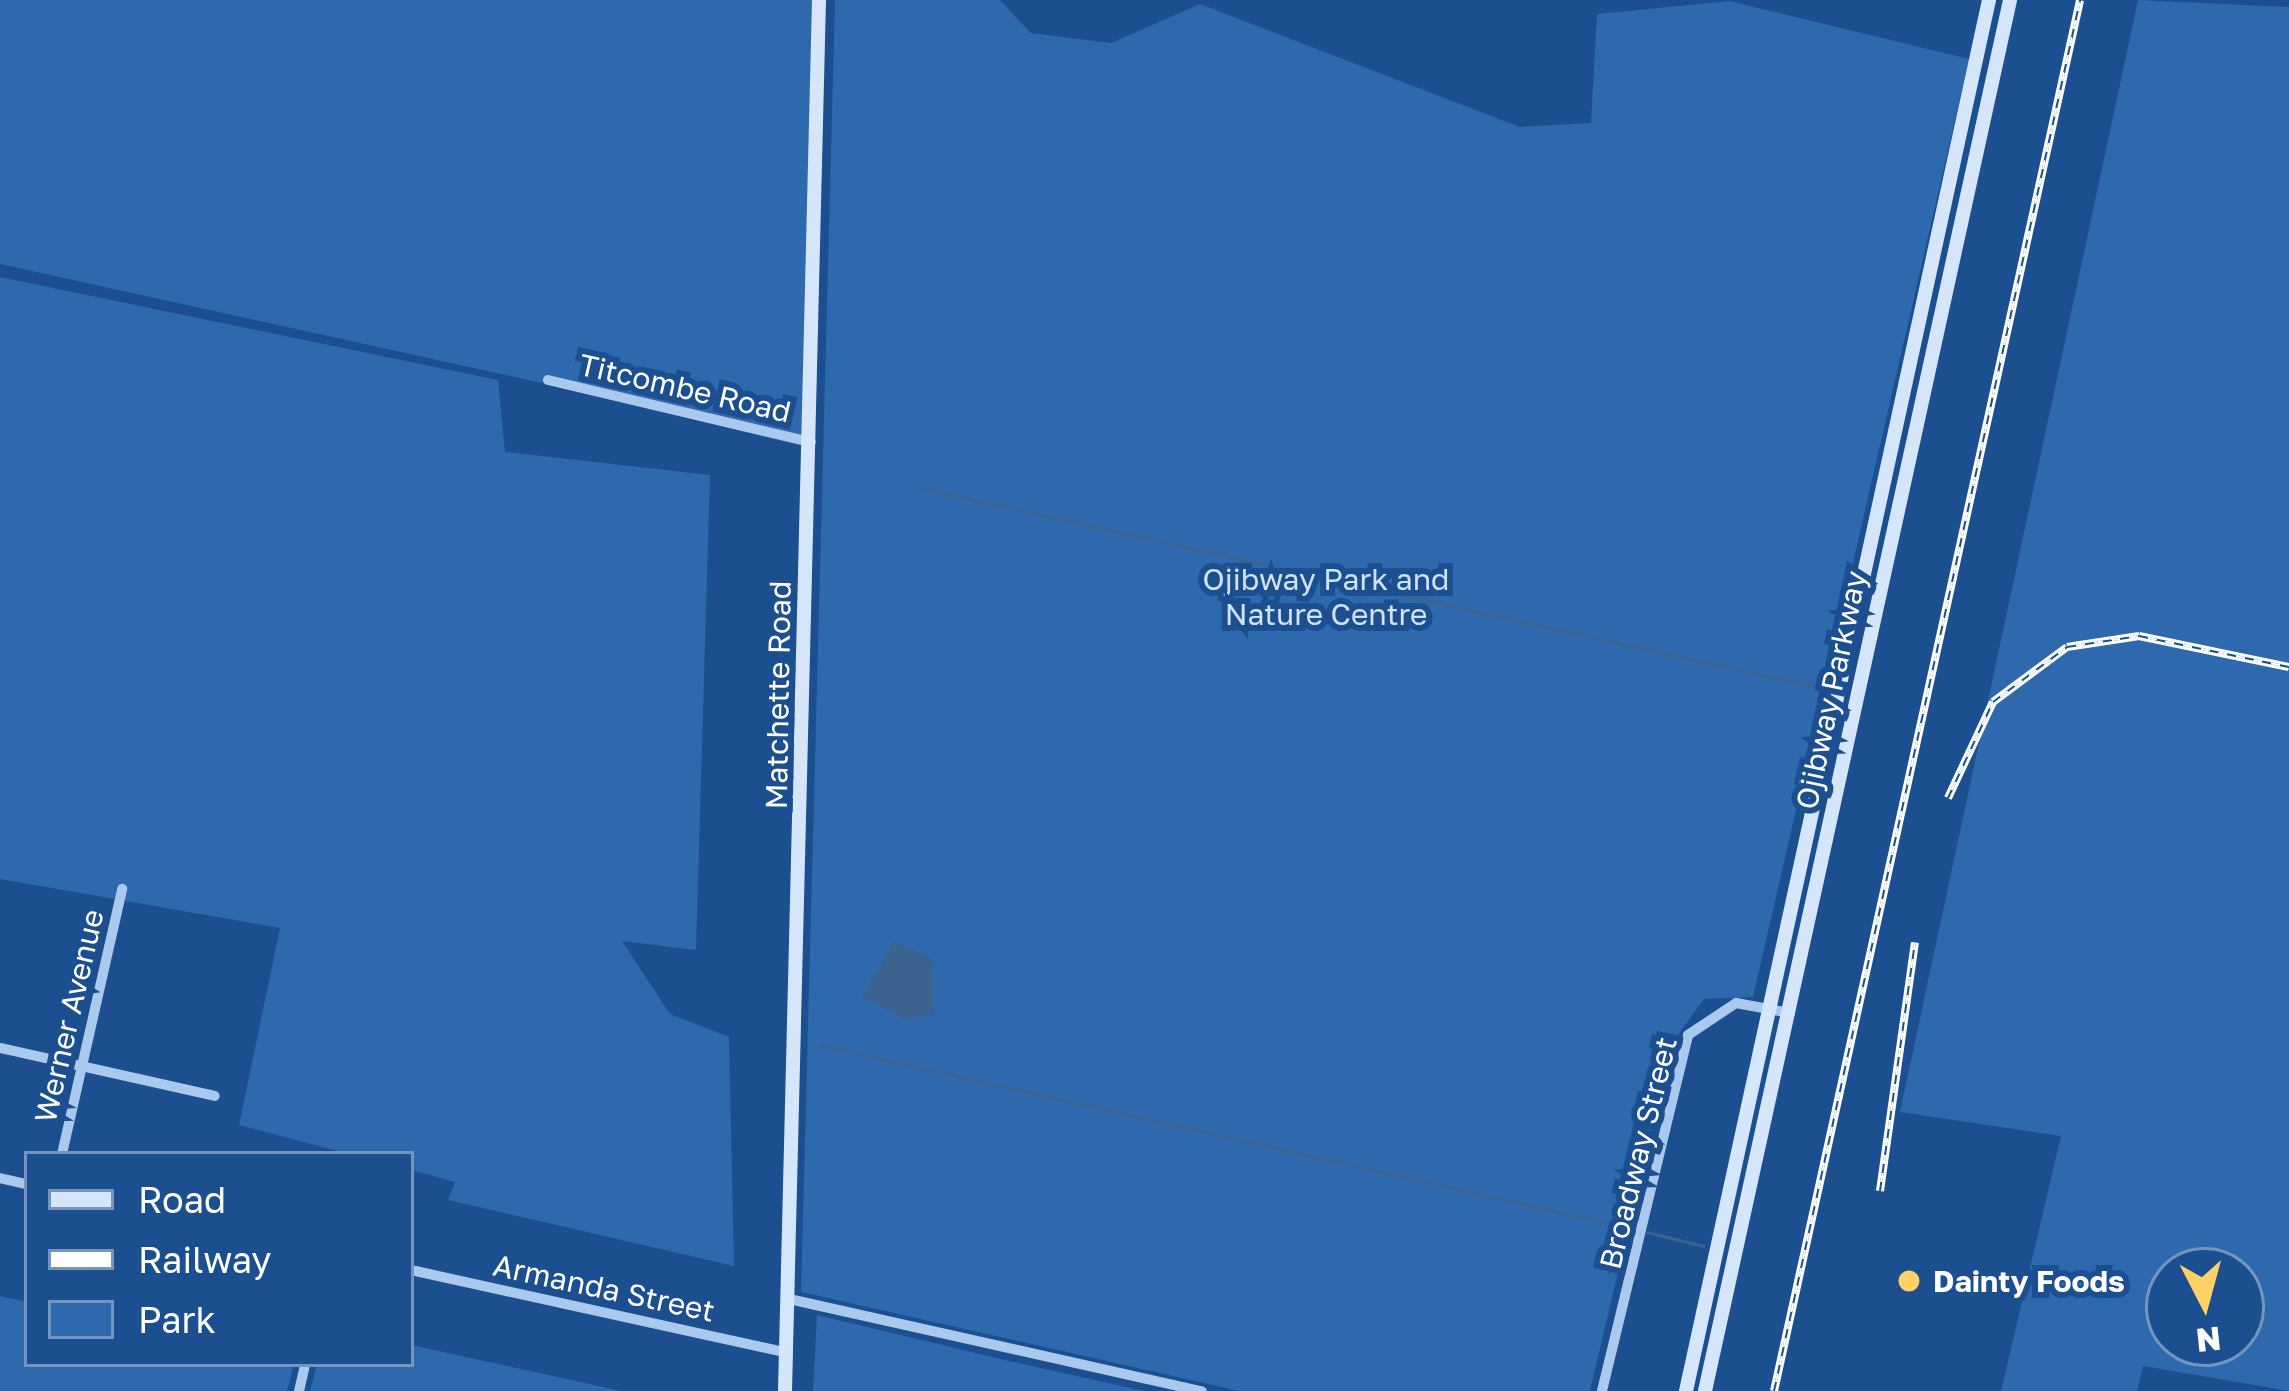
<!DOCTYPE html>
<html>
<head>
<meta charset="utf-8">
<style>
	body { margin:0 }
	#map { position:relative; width:2289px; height:1391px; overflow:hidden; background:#1b4f8f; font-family:"Golos Text",sans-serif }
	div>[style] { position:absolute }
	.green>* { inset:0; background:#2e69ad }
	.water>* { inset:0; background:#3c6290 }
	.stream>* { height:3px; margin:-1.5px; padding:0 1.5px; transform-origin:1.5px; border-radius:1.5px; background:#3c6290 }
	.street>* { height:10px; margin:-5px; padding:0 5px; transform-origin:5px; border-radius:5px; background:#a9c9ee }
	.secondary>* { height:14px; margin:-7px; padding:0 7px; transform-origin:7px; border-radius:7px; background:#d6e6fa }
	.rail>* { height:8px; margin-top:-4px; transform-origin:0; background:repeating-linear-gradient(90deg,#1b4f8f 0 9px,#fff 0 18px); box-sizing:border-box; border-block:3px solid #fff }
	.dots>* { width:33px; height:33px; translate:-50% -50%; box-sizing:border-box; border:6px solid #1b4f8f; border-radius:50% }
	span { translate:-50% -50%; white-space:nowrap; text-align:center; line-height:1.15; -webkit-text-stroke:12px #1b4f8f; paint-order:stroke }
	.street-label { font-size:30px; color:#fff }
	.park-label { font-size:30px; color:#cfe3fa }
	.poi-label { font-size:30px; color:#fff; font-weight:700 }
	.left { translate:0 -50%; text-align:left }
	.legend { position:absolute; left:24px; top:1151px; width:390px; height:216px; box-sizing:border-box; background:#1b4f8f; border:3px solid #7695bc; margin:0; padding:15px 21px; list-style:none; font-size:36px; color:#fff }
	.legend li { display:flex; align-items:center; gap:24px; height:60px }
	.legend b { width:60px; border:3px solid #7695bc }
	.north { position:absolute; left:2145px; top:1247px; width:120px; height:120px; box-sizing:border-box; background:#1b4f8f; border:3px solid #7695bc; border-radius:50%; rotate:174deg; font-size:33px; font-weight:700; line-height:48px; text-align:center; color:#fff }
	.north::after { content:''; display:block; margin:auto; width:42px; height:54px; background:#ffd166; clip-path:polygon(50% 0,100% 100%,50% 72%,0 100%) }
</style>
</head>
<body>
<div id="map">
	<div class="green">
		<i style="clip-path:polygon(0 0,818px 0,811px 442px,0 264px)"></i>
		<i style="clip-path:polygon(835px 0,1000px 0,1031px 33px,1111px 43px,1200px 4px,1520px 127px,1591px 123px,1597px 14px,1730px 1px,1969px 59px,1753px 997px,1704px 999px,1672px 1043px,1590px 1391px,1239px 1391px,801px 1292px)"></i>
		<i style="clip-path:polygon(evenodd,2138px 0,2289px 7px,2289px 1391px,2143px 1366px,2137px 1391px,2001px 1391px,2061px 1136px,1900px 1112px,2138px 0,2169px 1271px,2241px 1271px,2241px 1343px,2169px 1343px,2169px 1271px)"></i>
		<i style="clip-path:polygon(0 277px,498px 380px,505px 452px,710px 475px,696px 950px,622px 941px,670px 1014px,729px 1037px,734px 1266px,448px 1200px,455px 1182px,411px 1170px,411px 1154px,349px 1154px,239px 1125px,280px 928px,0 879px)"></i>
		<i style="clip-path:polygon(0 1296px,27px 1302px,27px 1364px,294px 1364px,287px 1391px,0 1391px)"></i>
		<i style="clip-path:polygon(817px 1315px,1009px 1361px,1144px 1391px,813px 1391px)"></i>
		<i style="clip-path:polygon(411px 1345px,590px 1384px,620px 1391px,310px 1391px,317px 1364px,411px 1364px)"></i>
	</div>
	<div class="water">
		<i style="clip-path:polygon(894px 941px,932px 959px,934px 1014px,905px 1019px,862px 997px)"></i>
	</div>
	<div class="stream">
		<i style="left:921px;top:488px;width:931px;rotate:12.53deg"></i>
		<i style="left:820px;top:1045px;width:839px;rotate:12.74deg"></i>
		<i style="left:1647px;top:1232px;width:58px;rotate:14deg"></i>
	</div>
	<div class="street">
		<i style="left:548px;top:380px;width:270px;rotate:13.3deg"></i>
		<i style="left:0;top:1048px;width:220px;rotate:12.6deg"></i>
		<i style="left:62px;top:1154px;width:272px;rotate:-77.2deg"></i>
		<i style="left:0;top:1178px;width:28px;rotate:13deg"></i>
		<i style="left:411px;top:1270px;width:385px;rotate:12.4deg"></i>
		<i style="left:789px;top:1299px;width:423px;rotate:12.6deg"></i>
		<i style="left:299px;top:1391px;width:28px;rotate:-77deg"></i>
		<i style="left:1602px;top:1391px;width:366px;rotate:-76.4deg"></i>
		<i style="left:1688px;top:1035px;width:58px;rotate:-33.7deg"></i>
		<i style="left:1736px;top:1003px;width:55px;rotate:10.5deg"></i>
	</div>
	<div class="secondary">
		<i style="left:785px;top:1391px;width:1391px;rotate:-88.6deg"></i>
		<i style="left:1686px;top:1391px;width:1424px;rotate:-77.71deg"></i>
		<i style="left:1705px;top:1391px;width:1424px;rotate:-77.63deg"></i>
	</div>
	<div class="rail">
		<i style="left:1948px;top:798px;width:106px;rotate:-64.9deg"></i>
		<i style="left:1993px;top:702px;width:92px;rotate:-36.6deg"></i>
		<i style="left:2067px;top:647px;width:73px;rotate:-8.7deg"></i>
		<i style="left:2139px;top:636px;width:153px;rotate:11.7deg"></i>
		<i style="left:1880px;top:1191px;width:251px;rotate:-82deg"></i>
		<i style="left:1774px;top:1391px;width:1424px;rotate:-77.59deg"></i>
	</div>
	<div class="dots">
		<i style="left:1909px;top:1281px;background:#ffd166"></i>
	</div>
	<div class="street-label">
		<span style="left:685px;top:388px;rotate:13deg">Titcombe Road</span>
		<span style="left:1831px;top:690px;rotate:-78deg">Ojibway Parkway</span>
		<span style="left:778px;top:695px;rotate:-89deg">Matchette Road</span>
		<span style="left:69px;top:1016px;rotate:-77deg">Werner Avenue</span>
		<span style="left:1638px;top:1153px;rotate:-76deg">Broadway Street</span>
		<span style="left:604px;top:1288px;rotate:12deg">Armanda Street</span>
	</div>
	<div class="park-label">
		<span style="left:1326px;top:596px">Ojibway Park and<br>Nature Centre</span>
	</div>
	<div class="poi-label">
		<span class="left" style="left:1933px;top:1281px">Dainty Foods</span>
	</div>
	<ul class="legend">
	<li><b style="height:15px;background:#d6e6fa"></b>Road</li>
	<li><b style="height:15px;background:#fff"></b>Railway</li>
	<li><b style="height:33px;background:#2e69ad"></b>Park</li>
	</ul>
	<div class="north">N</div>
</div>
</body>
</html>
